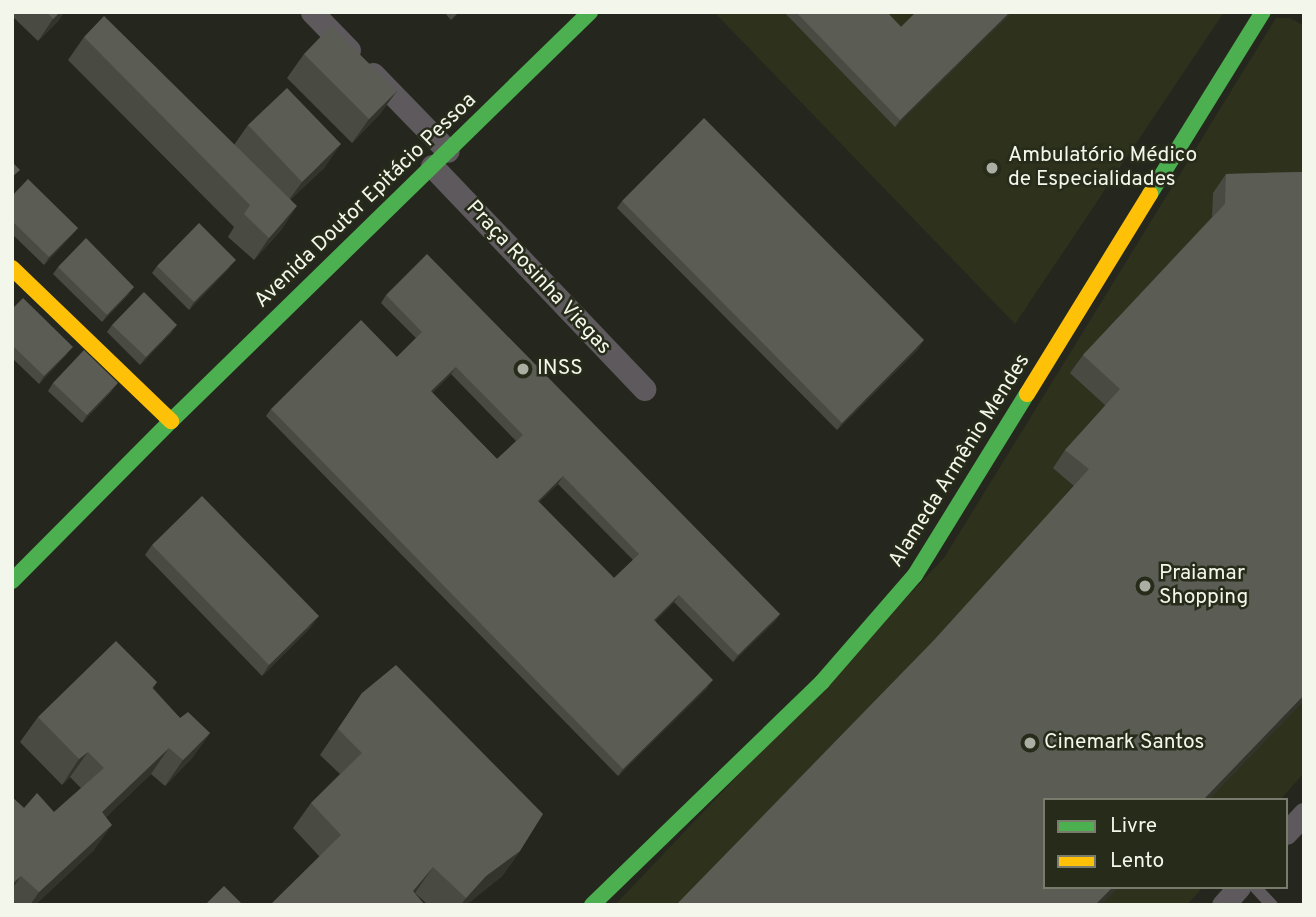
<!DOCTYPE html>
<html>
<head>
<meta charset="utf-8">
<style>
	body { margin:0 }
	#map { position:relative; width:1316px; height:917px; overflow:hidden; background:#25271e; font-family:Overpass,sans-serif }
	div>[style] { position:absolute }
	.built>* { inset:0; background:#2e311c }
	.lane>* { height:12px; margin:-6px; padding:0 6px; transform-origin:6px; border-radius:6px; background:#5d595c }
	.street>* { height:23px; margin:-11.5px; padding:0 11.5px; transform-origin:11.5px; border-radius:11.5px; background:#5d595c }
	.fast>* { height:16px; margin:-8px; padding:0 8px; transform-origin:8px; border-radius:8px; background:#4caf50 }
	.slow>* { height:16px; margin:-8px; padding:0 8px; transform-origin:8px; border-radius:8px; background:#ffc107 }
	.wall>* { inset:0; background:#494b43 }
	.shaded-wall>* { inset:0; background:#33352c }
	.building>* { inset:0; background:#5b5d55 }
	.dots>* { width:19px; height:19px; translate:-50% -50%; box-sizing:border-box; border:4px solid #272b1a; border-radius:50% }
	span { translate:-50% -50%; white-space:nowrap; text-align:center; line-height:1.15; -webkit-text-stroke:5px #272b1a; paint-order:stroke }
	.poi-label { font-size:21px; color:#f3f6ea }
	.left { translate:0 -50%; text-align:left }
	.street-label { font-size:21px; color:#f3f6ea }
	.frame { position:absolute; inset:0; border:14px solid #f3f6ea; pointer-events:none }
	.legend { position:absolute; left:1043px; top:798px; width:245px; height:91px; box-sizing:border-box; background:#272b1a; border:2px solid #797c6d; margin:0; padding:9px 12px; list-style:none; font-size:21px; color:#f3f6ea }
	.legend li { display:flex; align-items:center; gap:14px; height:35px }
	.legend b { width:35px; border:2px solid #797c6d }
</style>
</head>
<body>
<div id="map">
	<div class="built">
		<i style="clip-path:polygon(714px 12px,1224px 12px,1015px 324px)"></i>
		<i style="clip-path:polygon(1276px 18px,1290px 18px,1304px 26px,1304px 773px,1280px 800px,1045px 800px,1045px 887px,1203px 887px,1187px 905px,615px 905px,944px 558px)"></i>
	</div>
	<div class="lane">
		<i style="left:1255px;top:887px;width:25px;rotate:47deg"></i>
	</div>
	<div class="street">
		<i style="left:312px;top:12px;width:53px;rotate:45.8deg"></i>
		<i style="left:373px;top:74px;width:107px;rotate:45.8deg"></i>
		<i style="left:432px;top:166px;width:308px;rotate:46.4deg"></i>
		<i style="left:1286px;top:833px;width:26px;rotate:-47deg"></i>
		<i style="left:1223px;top:905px;width:24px;rotate:-48deg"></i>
	</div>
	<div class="fast">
		<i style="left:1150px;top:194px;width:214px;rotate:-58.2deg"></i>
		<i style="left:12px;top:581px;width:226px;rotate:-45.2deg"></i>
		<i style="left:171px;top:421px;width:586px;rotate:-44.31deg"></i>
		<i style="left:592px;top:905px;width:320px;rotate:-44.1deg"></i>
		<i style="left:822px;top:682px;width:142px;rotate:-49deg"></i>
		<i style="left:915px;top:575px;width:213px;rotate:-58.3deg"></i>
	</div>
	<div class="slow">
		<i style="left:12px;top:268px;width:221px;rotate:43.9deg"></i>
		<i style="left:1027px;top:394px;width:235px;rotate:-58.4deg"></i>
	</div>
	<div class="wall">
		<i style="clip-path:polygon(12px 12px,64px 12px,58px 21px,38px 41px,12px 16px)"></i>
		<i style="clip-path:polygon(444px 12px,459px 12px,451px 20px)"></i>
		<i style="clip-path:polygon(784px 12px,887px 12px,901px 27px,916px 12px,1012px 12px,895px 127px)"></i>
		<i style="clip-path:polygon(84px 37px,234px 145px,248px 125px,325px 167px,290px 200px,282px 229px,254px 260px,228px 237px,234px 227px,68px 60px)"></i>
		<i style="clip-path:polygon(304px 54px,397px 91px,379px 115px,352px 143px,287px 78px)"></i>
		<i style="clip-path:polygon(1304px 172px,1304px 700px,1208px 800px,1045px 800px,936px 638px,1074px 486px,1053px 468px,1065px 450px,1106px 406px,1070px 373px,1083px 355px,1212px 217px,1213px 193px,1226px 174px)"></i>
		<i style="clip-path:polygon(12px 196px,78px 228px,72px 235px,44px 265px,12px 234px)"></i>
		<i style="clip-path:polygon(622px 201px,919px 348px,837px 430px,617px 208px)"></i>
		<i style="clip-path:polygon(157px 266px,230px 267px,189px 310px,152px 273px)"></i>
		<i style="clip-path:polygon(58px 267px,129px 294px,102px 322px,53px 274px)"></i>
		<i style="clip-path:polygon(evenodd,386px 295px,780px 614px,775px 621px,733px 662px,674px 602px,655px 621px,708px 687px,618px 776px,266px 416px,271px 409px,397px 357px,416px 338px,381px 303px,386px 295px,451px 374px,516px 441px,497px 459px,432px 393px,451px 374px,386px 295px,558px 484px,633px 560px,614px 578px,539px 502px,558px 484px)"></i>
		<i style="clip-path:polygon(12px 309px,67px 354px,39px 384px,12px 358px)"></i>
		<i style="clip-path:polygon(112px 325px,172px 332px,140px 365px,107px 332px)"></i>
		<i style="clip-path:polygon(53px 383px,112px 391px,82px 423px,48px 391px)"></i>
		<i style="clip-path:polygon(152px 545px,311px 627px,262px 676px,145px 555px)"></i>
		<i style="clip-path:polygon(157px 682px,153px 688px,180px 718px,210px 733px,192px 758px,165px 786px,151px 774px,106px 817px,94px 850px,35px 905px,12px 905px,12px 797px,24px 808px,54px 812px,81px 788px,70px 777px,62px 785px,20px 742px,38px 717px)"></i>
		<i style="clip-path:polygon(362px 693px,520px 851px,502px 876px,466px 905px,428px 905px,415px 893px,319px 856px,293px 828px,311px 803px,340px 774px,320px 755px)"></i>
	</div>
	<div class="shaded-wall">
		<i style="clip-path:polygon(60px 12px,64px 12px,58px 21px,38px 41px,53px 19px)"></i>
		<i style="clip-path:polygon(1010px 12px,1012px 12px,895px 127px,900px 120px)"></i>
		<i style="clip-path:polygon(397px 91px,379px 115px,352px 143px,369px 119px)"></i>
		<i style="clip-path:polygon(341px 144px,325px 167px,286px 204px,302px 182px)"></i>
		<i style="clip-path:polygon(297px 206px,282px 229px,254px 260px,269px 238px)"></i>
		<i style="clip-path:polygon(78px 228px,72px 235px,44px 265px,49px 257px)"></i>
		<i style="clip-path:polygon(236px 260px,230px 267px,189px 310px,194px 302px)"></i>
		<i style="clip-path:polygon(134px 287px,129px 294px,102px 322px,107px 315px)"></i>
		<i style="clip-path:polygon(177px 325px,172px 332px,140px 365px,146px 357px)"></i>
		<i style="clip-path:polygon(924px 340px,919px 348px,837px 430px,842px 423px)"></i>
		<i style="clip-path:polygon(73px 347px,67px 354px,39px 384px,44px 376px)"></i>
		<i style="clip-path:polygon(456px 367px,451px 374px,426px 399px,431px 391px)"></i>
		<i style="clip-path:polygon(118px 383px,112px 391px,82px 423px,87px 415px)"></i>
		<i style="clip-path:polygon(563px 476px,558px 484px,533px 508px,538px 501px)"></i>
		<i style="clip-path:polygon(679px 595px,674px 602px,649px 627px,654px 620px)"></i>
		<i style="clip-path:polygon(780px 614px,775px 621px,733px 662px,738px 655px)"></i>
		<i style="clip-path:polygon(319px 616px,311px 627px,262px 676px,269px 665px)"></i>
		<i style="clip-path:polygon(713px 680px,708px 687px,618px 776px,623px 769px)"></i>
		<i style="clip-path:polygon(1304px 695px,1304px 700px,1208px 800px,1203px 800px)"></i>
		<i style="clip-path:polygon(210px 733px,192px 758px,165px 786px,183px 760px)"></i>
		<i style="clip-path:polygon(169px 748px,151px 774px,84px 838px,102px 812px)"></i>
		<i style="clip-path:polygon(88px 752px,70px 777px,62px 785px,79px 759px)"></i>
		<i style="clip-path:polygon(112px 825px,94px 850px,35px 905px,30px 905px,39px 892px)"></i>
		<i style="clip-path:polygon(520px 851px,502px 876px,466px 905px,461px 905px,466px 898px,486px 876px)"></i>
		<i style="clip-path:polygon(433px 867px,415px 893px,405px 905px,413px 891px)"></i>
		<i style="clip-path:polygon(21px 876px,12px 889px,12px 885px)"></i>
		<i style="clip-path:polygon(1113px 887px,1119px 887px,1101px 905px,1095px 905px)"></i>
	</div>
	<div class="building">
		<i style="clip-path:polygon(47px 12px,60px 12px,53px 19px)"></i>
		<i style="clip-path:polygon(796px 12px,887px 12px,901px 27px,916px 12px,1010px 12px,900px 120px)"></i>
		<i style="clip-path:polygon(104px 16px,297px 206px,269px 238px,244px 214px,250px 205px,84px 37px)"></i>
		<i style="clip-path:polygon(331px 26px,397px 91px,369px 119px,304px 54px)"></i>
		<i style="clip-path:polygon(287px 88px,341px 144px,302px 182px,248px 125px)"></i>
		<i style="clip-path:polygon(704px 118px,924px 340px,842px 423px,622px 201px)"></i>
		<i style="clip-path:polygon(12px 162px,20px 170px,12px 177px)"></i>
		<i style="clip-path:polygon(1304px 172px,1304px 695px,1203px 800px,1045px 800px,1045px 887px,1113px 887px,1095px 905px,676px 905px,936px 638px,1089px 469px,1065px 450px,1120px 389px,1083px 355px,1225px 204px,1226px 174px)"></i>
		<i style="clip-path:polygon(28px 179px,78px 228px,49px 257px,12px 221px,12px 196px)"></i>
		<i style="clip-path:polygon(199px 223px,236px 260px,194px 302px,157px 266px)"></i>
		<i style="clip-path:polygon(86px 238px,134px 287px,107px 315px,58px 267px)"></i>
		<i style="clip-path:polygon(evenodd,427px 254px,780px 614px,738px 655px,679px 595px,654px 620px,713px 680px,623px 769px,271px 409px,361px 320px,397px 357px,422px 332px,386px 295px,427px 254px,456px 367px,523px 435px,497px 459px,431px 391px,456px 367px,427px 254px,563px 476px,639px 554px,614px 578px,538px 501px,563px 476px)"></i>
		<i style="clip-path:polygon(144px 292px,177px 325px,146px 357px,112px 325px)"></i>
		<i style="clip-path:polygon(23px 298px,73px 347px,44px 376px,12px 345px,12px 309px)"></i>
		<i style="clip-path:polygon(84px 350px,118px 383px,87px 415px,53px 383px)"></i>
		<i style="clip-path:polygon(202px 496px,319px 616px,269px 665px,152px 545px)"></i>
		<i style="clip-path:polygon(116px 641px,157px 682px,152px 688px,180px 718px,188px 712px,210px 733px,183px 760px,169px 748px,102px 812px,112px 825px,39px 892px,21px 876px,15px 881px,12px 879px,12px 797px,24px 808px,37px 793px,54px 812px,104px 768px,88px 752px,79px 759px,38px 717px)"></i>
		<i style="clip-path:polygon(396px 665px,543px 814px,520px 851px,486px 876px,466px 898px,433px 867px,413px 891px,425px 905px,270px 905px,341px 835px,311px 803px,362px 753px,338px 729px,362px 693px)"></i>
		<i style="clip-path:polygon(224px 886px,243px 905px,205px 905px)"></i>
	</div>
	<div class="dots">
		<i style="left:992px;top:168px;background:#abaea3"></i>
		<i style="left:523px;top:369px;background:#abaea3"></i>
		<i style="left:1145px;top:586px;background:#abaea3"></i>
		<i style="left:1030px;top:743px;background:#abaea3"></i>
	</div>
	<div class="poi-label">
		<span class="left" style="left:1008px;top:168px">Ambulatório Médico<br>de Especialidades</span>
		<span class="left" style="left:537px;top:369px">INSS</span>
		<span class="left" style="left:1159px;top:586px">Praiamar<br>Shopping</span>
		<span class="left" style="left:1044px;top:743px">Cinemark Santos</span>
	</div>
	<div class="street-label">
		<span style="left:366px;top:201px;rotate:-44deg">Avenida Doutor Epitácio Pessoa</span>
		<span style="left:538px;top:278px;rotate:47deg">Praça Rosinha Viegas</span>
		<span style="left:960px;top:461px;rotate:-58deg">Alameda Armênio Mendes</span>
	</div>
	<div class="frame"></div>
	<ul class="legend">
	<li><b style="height:9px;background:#4caf50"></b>Livre</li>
	<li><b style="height:9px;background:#ffc107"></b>Lento</li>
	</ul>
</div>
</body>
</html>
